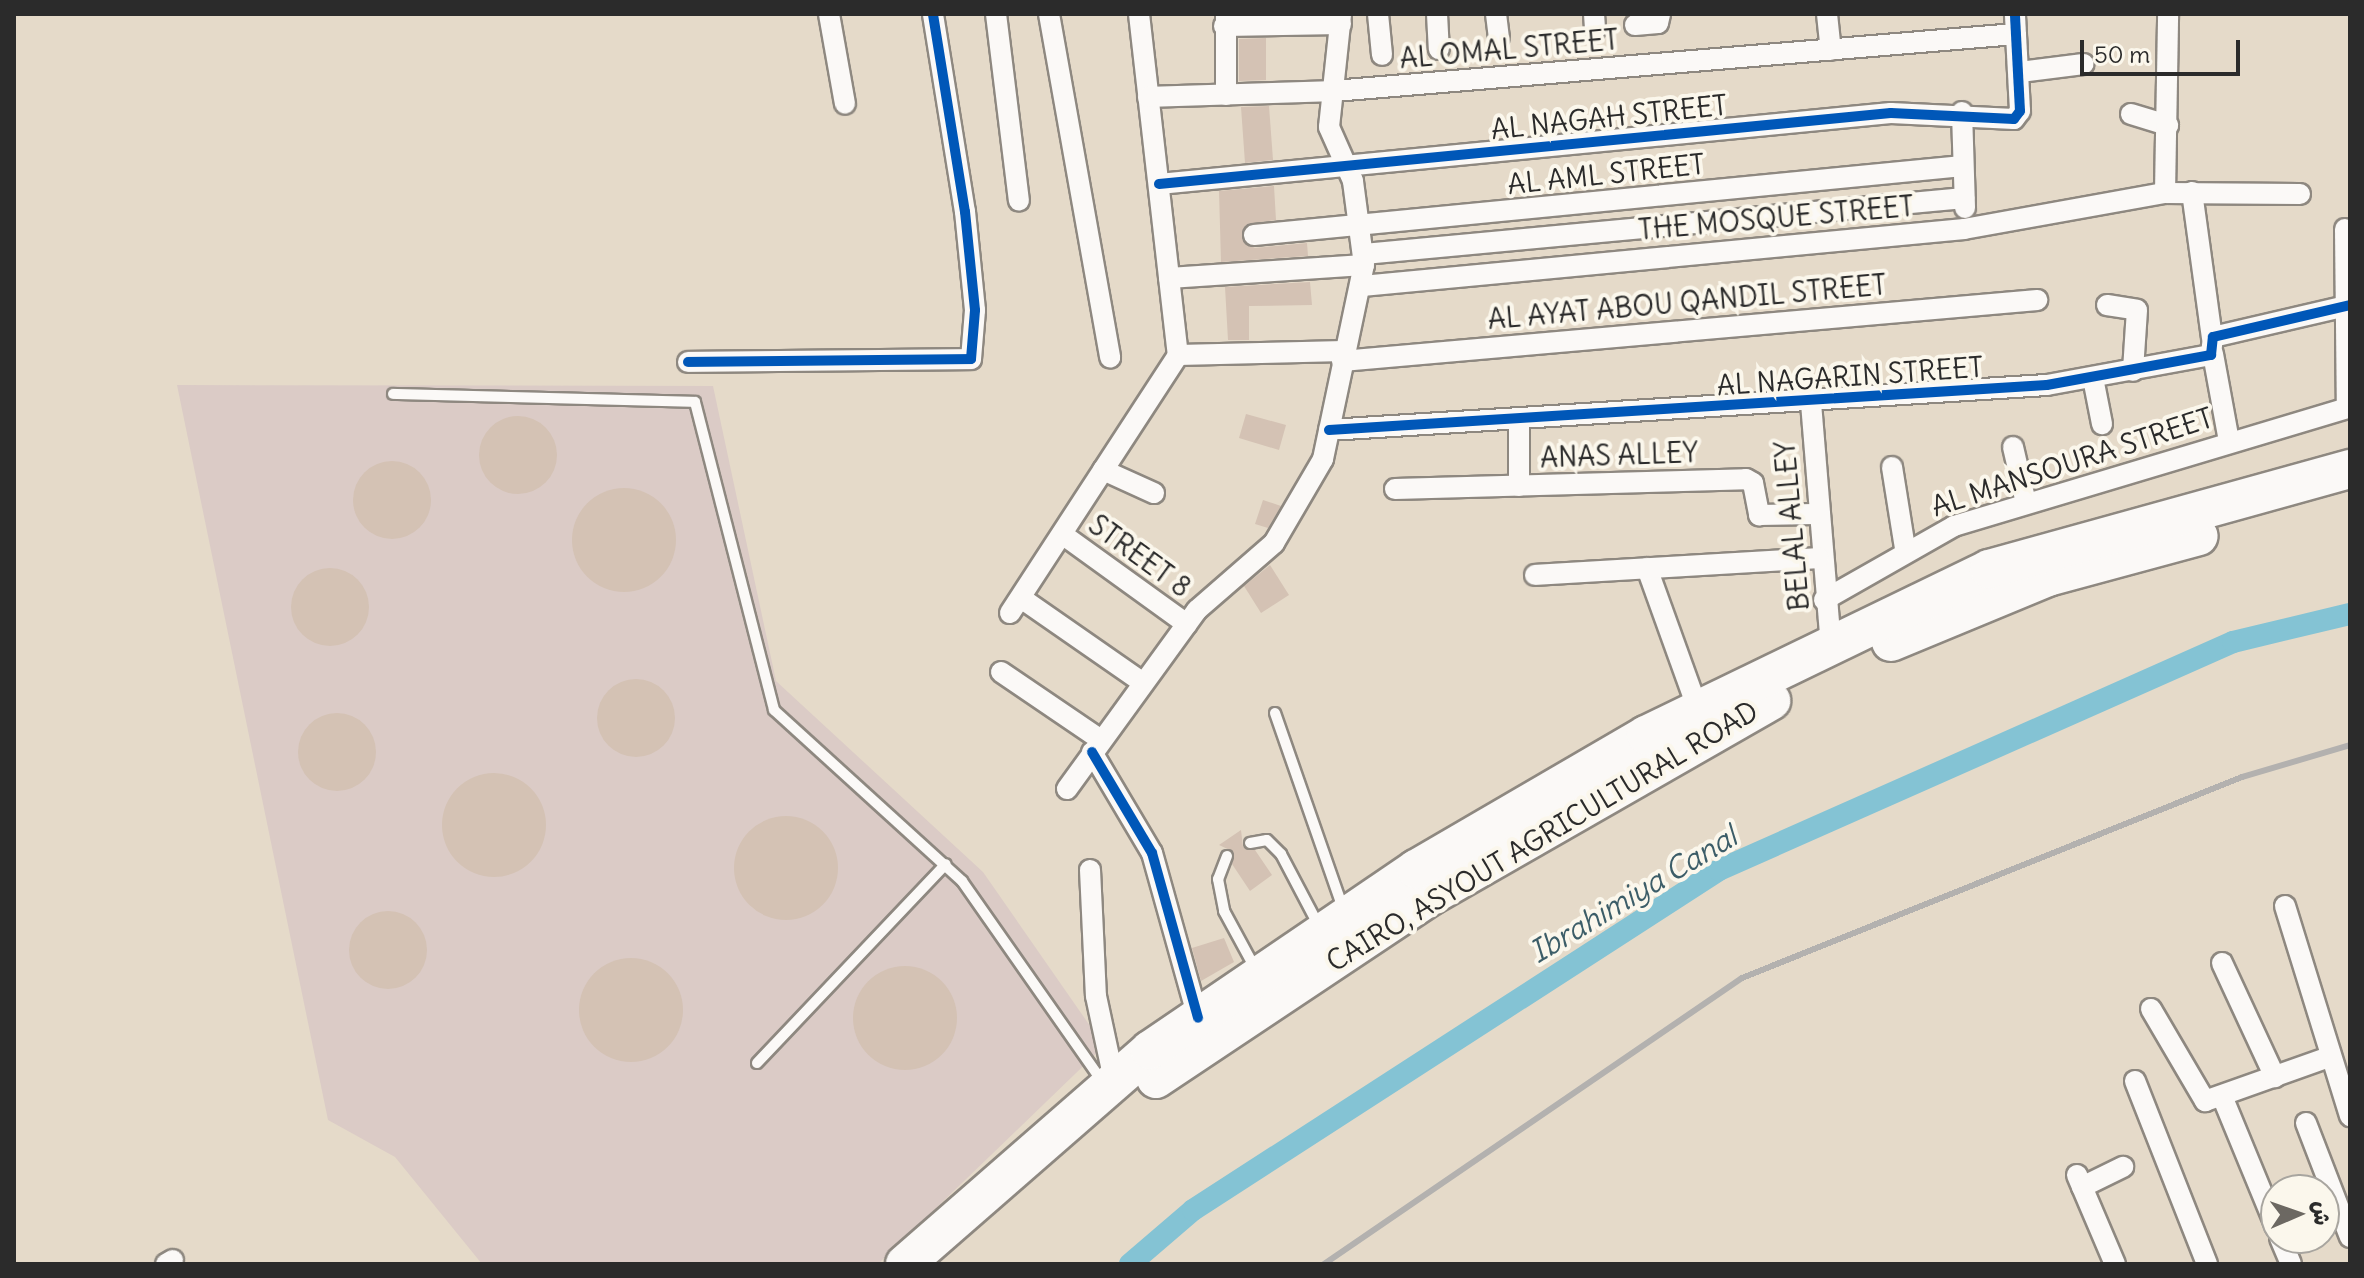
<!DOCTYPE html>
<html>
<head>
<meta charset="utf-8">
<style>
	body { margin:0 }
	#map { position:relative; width:2364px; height:1278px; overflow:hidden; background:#e5dac9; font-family:Delius,"Playpen Sans Arabic",sans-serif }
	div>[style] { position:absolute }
	.industrial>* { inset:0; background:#dbcbc6 }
	.canal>* { height:22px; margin:-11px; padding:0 11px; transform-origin:11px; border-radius:11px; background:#84c3d4 }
	.building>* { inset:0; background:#d4c2b4 }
	.round { border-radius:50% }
	.roads { filter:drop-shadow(2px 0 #8e8880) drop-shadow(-2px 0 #8e8880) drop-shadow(0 2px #8e8880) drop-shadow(0 -2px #8e8880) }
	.lane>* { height:10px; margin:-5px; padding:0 5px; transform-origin:5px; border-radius:5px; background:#fbf9f7 }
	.street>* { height:20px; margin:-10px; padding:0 10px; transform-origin:10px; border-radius:10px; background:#fbf9f7 }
	.highway>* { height:38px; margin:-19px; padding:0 19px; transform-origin:19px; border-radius:19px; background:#fbf9f7 }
	.rail>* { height:6px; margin:-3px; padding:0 3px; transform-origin:3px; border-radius:3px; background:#b3b1af }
	.cycleway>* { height:10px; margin:-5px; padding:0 5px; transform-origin:5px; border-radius:5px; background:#0057b8 }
	span { translate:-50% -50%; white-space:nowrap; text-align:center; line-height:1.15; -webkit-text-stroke:8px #fbf7ec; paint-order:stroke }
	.street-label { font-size:28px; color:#2b2b2b }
	.water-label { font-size:30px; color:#3c5d68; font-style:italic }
	.frame { position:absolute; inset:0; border:16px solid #2b2b2b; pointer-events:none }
	.north { position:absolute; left:2260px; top:1174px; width:80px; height:80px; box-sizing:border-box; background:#fbf7ec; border:2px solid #a8a59f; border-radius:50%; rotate:88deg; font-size:22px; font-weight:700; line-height:32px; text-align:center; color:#2b2b2b }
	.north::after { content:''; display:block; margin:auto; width:28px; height:36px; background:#6c6862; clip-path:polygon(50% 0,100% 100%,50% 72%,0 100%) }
	.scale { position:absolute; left:2080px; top:40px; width:160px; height:36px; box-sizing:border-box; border:4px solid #2b2b2b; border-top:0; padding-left:10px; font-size:24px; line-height:28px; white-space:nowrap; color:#2b2b2b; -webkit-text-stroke:6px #fbf7ec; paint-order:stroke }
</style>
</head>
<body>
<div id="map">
	<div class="industrial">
		<i style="clip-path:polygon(177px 385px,713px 386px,776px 681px,983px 872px,1104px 1046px,878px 1264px,482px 1264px,395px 1157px,328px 1120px)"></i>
	</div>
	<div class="canal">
		<i style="left:1130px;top:1264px;width:83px;rotate:-40.6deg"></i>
		<i style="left:1193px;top:1210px;width:626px;rotate:-32.88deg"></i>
		<i style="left:1719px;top:870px;width:562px;rotate:-23.92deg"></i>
		<i style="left:2233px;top:642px;width:120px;rotate:-13.5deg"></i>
	</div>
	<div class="building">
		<i style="clip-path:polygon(1266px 38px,1266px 80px,1239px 81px,1239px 39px)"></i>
		<i style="clip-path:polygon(1269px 106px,1273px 160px,1245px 163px,1241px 107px)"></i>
		<i style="clip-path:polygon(1274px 186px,1276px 220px,1247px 224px,1243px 242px,1255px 248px,1307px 243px,1308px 256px,1221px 262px,1219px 191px)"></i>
		<i style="clip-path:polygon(1310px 282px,1312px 305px,1249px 306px,1249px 340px,1228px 340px,1225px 287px)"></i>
		<i style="clip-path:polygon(1246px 414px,1286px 425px,1279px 450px,1239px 438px)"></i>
		<i class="round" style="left:479px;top:416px;width:78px;height:78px"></i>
		<i class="round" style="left:353px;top:461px;width:78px;height:78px"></i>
		<i class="round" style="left:572px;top:488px;width:104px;height:104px"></i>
		<i style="clip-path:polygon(1263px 500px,1281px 506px,1268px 528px,1255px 524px)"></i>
		<i style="clip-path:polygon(1270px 565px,1289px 595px,1261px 613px,1244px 586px)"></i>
		<i class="round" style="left:291px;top:568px;width:78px;height:78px"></i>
		<i class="round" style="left:597px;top:679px;width:78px;height:78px"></i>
		<i class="round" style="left:298px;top:713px;width:78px;height:78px"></i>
		<i class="round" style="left:442px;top:773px;width:104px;height:104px"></i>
		<i class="round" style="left:734px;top:816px;width:104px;height:104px"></i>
		<i style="clip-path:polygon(1241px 830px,1243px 847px,1255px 850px,1272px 875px,1250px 891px,1232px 864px,1234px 852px,1219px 845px)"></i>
		<i class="round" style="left:349px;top:911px;width:78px;height:78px"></i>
		<i style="clip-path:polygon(1224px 938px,1234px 962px,1201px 981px,1192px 948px)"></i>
		<i class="round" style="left:579px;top:958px;width:104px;height:104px"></i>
		<i class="round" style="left:853px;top:966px;width:104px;height:104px"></i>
	</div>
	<div class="roads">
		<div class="lane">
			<i style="left:393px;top:394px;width:302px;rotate:1.5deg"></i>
			<i style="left:695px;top:402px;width:318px;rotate:75.6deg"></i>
			<i style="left:774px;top:710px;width:254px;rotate:42.3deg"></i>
			<i style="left:962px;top:881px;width:246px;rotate:55deg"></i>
			<i style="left:1275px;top:713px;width:207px;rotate:70.8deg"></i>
			<i style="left:1250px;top:843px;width:17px;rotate:-10deg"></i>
			<i style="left:1267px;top:840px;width:20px;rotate:45deg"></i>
			<i style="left:1281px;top:854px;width:84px;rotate:62.2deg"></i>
			<i style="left:1227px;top:856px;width:25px;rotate:111deg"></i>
			<i style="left:1218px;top:879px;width:33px;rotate:79deg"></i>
			<i style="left:1224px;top:911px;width:67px;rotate:61.5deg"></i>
			<i style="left:757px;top:1063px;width:274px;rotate:-46.5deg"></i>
		</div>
		<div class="street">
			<i style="left:829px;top:14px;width:91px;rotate:79.9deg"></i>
			<i style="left:996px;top:14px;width:188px;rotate:83deg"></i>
			<i style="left:1049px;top:14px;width:349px;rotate:79.9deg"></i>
			<i style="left:1139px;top:14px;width:343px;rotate:83.5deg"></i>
			<i style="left:1378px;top:14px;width:41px;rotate:84.4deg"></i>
			<i style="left:1437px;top:14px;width:35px;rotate:87deg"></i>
			<i style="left:1496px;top:14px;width:24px;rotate:83deg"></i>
			<i style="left:1594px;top:14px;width:16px;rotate:86deg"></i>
			<i style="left:1827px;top:14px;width:36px;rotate:84deg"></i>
			<i style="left:1635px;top:25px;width:23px;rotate:-5deg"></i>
			<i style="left:1658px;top:23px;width:9px;rotate:-77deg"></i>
			<i style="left:1224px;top:26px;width:117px;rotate:-1deg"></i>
			<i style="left:2020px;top:72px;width:64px;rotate:-7.2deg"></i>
			<i style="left:1226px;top:95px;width:80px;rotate:-90deg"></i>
			<i style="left:1148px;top:97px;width:186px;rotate:-1.8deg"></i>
			<i style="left:1334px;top:91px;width:684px;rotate:-4.78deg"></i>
			<i style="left:1962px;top:112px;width:96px;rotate:88.2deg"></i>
			<i style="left:2131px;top:114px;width:39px;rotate:17deg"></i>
			<i style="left:1159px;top:184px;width:735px;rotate:-5.54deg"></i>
			<i style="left:1891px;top:113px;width:123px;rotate:2.8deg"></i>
			<i style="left:2014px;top:119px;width:10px;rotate:-53deg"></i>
			<i style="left:2020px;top:111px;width:97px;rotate:-93deg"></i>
			<i style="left:2192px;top:192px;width:147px;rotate:82.2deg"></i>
			<i style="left:2165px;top:193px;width:179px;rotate:-89deg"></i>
			<i style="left:2345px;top:229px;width:179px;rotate:89.4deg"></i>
			<i style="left:1254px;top:235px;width:712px;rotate:-5.56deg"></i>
			<i style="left:1364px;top:254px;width:603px;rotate:-5.33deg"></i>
			<i style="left:1169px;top:278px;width:195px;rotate:-3.8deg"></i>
			<i style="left:1362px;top:286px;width:605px;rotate:-5.41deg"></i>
			<i style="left:1964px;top:229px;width:204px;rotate:-10.2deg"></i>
			<i style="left:2165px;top:193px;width:135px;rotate:0.4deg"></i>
			<i style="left:2107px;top:305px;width:30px;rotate:9deg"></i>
			<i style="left:2137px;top:310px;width:61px;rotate:93.8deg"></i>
			<i style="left:2213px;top:354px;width:88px;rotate:79.6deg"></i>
			<i style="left:1178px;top:355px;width:166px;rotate:-1.4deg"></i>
			<i style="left:1342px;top:361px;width:698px;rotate:-5.02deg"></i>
			<i style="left:688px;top:362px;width:283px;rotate:-0.6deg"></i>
			<i style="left:971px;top:359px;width:49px;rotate:-85.3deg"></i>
			<i style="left:975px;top:310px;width:99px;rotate:-95.8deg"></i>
			<i style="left:965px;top:212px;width:201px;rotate:-99.2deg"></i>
			<i style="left:2093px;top:378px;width:47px;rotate:78.9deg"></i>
			<i style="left:1811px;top:403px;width:243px;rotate:85.3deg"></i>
			<i style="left:1519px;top:419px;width:67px;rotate:90deg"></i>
			<i style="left:1329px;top:430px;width:719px;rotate:-3.59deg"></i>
			<i style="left:2047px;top:385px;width:167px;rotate:-10.4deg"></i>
			<i style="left:2211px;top:355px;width:18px;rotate:-84deg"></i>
			<i style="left:2213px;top:337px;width:141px;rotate:-13.1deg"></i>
			<i style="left:2013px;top:447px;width:57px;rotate:76.9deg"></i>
			<i style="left:1892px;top:467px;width:82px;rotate:80.9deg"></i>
			<i style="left:1103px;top:470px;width:56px;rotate:24.3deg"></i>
			<i style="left:1395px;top:489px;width:351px;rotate:-1.6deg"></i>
			<i style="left:1746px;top:479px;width:8px;rotate:30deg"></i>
			<i style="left:1753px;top:483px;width:33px;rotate:79deg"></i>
			<i style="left:1759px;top:515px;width:56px;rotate:-1deg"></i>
			<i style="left:1062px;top:534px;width:154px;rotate:35.8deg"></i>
			<i style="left:1647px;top:568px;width:148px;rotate:70.2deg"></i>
			<i style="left:1535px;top:575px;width:284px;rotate:-3.4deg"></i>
			<i style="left:1021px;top:598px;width:147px;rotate:34.8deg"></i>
			<i style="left:1824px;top:600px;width:150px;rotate:-29.6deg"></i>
			<i style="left:1954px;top:526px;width:413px;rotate:-16.7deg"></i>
			<i style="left:1010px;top:613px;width:308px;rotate:-56.9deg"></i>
			<i style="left:1001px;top:672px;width:121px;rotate:34.2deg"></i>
			<i style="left:1092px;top:752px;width:117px;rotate:59.3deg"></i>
			<i style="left:1152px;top:853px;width:171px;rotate:74.4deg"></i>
			<i style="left:1067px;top:789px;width:221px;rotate:-54deg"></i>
			<i style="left:1197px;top:610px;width:102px;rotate:-41deg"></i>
			<i style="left:1274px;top:543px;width:97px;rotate:-59.7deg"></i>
			<i style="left:1323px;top:459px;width:198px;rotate:-78.1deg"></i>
			<i style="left:1364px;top:265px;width:85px;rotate:-97.5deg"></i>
			<i style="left:1353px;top:181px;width:59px;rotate:-114deg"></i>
			<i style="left:1329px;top:127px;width:114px;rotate:-83.9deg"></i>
			<i style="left:1090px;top:870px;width:126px;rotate:87.3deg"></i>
			<i style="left:1096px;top:996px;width:86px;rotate:77.9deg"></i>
			<i style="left:2285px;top:906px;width:220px;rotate:72.8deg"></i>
			<i style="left:2222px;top:963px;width:126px;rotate:65.1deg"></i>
			<i style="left:2151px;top:1009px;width:107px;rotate:59.6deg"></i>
			<i style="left:2205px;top:1101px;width:132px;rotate:-19.5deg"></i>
			<i style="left:2135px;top:1081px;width:197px;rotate:68.5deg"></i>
			<i style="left:2222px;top:1096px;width:142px;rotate:67.6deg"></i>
			<i style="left:2306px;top:1123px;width:122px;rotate:68.9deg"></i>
			<i style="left:2077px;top:1175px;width:97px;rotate:66.9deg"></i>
			<i style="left:2082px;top:1187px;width:46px;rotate:-26deg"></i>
			<i style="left:2280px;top:1238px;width:28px;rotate:67deg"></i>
			<i style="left:166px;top:1264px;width:8px;rotate:-30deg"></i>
		</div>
		<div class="highway">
			<i style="left:1891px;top:642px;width:170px;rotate:-22.5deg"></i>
			<i style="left:2048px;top:577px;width:156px;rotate:-15.2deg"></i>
			<i style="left:1156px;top:1079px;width:332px;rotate:-33.7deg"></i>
			<i style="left:1432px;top:895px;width:391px;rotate:-29.8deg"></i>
			<i style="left:905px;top:1264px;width:325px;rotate:-41.1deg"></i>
			<i style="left:1150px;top:1050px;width:322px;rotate:-34.2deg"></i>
			<i style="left:1416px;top:869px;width:266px;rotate:-30.2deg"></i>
			<i style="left:1646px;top:735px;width:381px;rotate:-25.8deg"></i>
			<i style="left:1989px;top:569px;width:375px;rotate:-15.5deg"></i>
		</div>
	</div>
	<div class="rail">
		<i style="left:1324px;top:1264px;width:506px;rotate:-34.38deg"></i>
		<i style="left:1742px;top:978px;width:539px;rotate:-21.9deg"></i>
		<i style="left:2242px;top:777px;width:113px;rotate:-16.5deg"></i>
	</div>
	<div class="cycleway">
		<i style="left:1159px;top:184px;width:735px;rotate:-5.54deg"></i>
		<i style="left:1891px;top:113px;width:123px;rotate:2.8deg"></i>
		<i style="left:2014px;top:119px;width:10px;rotate:-53deg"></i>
		<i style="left:2020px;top:111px;width:97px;rotate:-93deg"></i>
		<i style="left:688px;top:362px;width:283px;rotate:-0.6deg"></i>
		<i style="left:971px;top:359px;width:49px;rotate:-85.3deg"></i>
		<i style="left:975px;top:310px;width:99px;rotate:-95.8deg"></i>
		<i style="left:965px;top:212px;width:201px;rotate:-99.2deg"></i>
		<i style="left:1329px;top:430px;width:719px;rotate:-3.59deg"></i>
		<i style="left:2047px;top:385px;width:167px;rotate:-10.4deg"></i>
		<i style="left:2211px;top:355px;width:18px;rotate:-84deg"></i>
		<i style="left:2213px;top:337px;width:141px;rotate:-13.1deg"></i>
		<i style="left:1092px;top:752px;width:117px;rotate:59.3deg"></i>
		<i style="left:1152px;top:853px;width:171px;rotate:74.4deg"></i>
	</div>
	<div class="street-label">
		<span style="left:1509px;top:49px;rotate:-5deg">AL OMAL STREET</span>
		<span style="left:1609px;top:117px;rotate:-6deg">AL NAGAH STREET</span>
		<span style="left:1606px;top:174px;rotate:-6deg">AL AML STREET</span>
		<span style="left:1776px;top:218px;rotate:-5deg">THE MOSQUE STREET</span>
		<span style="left:1687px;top:302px;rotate:-5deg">AL AYAT ABOU QANDIL STREET</span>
		<span style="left:1850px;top:376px;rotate:-4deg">AL NAGARIN STREET</span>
		<span style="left:1619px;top:455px;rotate:-2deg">ANAS ALLEY</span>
		<span style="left:2072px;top:462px;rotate:-18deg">AL MANSOURA STREET</span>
		<span style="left:1792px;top:526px;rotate:-95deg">BELAL ALLEY</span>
		<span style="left:1140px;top:556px;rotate:36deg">STREET 8</span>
		<span style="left:1542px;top:836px;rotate:-31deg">CAIRO, ASYOUT AGRICULTURAL ROAD</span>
	</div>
	<div class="water-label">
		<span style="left:1633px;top:894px;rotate:-31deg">Ibrahimiya Canal</span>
	</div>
	<div class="frame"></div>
	<div class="north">ش</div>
	<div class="scale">50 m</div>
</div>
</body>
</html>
